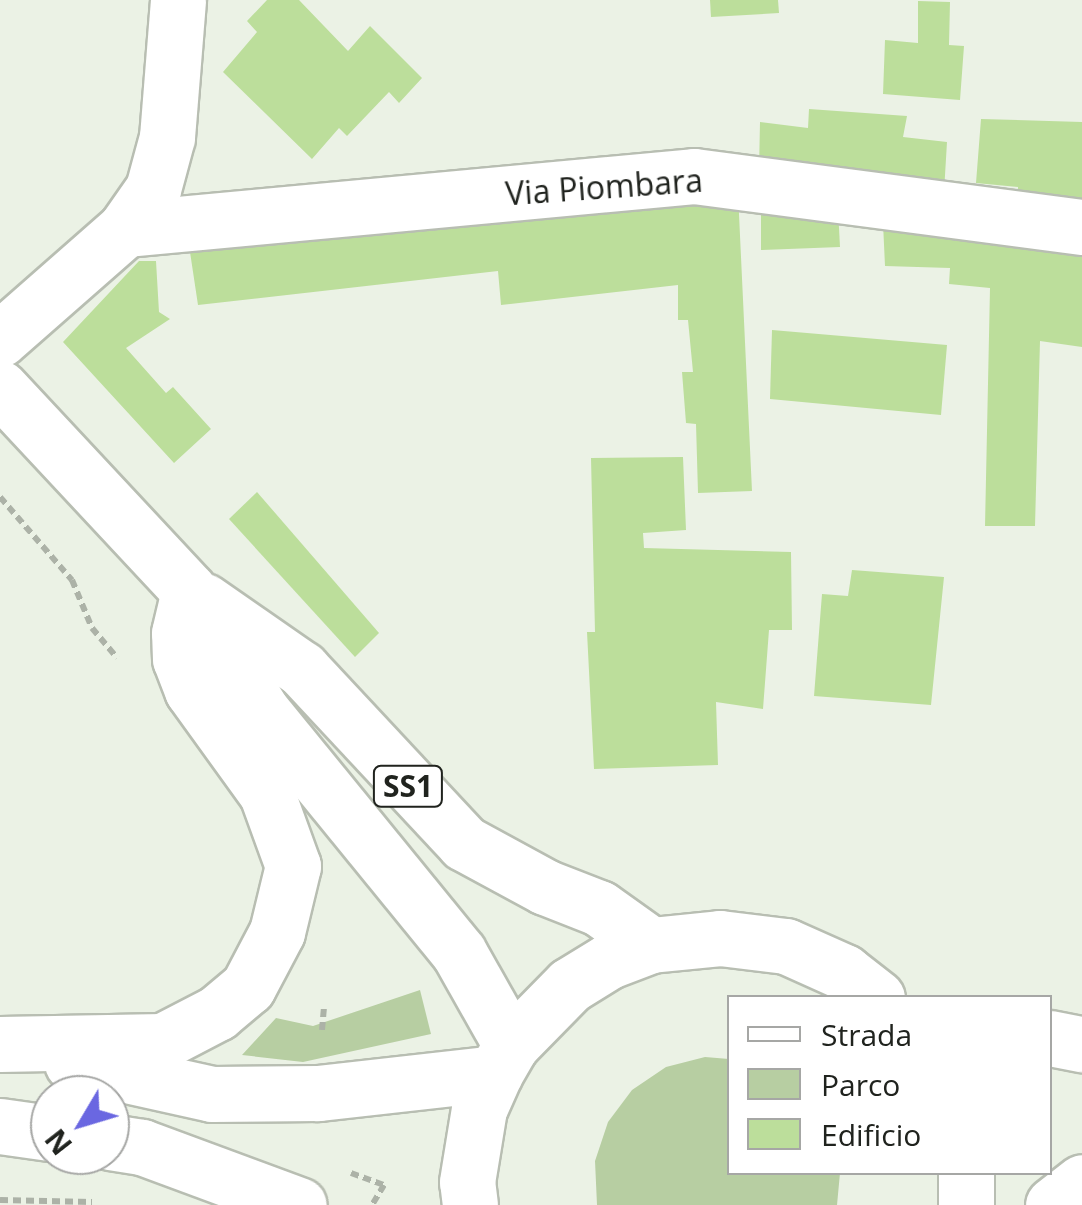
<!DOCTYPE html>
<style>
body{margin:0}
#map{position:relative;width:1082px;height:1205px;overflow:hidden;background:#ebf2e5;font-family:"Open Sans",sans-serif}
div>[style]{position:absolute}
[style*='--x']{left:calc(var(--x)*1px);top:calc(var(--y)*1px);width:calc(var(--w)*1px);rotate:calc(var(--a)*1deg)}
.green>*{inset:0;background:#b7cea2}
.building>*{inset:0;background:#bcde9b}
.path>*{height:6px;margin-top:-3px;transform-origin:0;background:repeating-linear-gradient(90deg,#acb2a7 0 8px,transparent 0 13px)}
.roads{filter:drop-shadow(2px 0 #b8beb2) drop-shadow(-2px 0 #b8beb2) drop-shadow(0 2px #b8beb2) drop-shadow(0 -2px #b8beb2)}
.minor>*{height:55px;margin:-27.5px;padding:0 27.5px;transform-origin:27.5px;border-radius:27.5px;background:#fff}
.major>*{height:55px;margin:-27.5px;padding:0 27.5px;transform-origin:27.5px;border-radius:27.5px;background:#fff}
span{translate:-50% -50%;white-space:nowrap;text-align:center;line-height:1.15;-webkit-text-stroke:10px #fff;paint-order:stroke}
.shield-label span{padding:2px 8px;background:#fff;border:2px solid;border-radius:8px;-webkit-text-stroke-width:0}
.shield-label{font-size:30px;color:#20231e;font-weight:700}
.street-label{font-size:32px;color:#20231e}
.legend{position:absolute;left:727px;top:995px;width:325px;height:180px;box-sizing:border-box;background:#fff;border:2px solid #a6a7a5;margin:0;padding:12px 18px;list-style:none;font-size:30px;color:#20231e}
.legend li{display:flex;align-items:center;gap:20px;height:50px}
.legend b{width:50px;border:2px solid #a6a7a5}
.north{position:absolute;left:30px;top:1075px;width:100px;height:100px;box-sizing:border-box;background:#fff;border:2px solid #a6a7a5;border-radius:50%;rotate:232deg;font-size:28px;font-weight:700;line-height:40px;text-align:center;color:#20231e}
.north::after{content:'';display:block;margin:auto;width:35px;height:45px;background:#6a67e1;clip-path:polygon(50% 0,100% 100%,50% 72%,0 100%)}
</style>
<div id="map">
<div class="green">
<i style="clip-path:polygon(420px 990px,431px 1034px,303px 1062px,242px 1055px,276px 1018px,313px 1026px)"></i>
<i style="clip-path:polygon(705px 1057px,729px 1059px,730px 1172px,840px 1173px,837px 1205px,597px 1205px,595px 1161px,608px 1122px,632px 1090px,666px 1067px)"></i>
</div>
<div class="building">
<i style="clip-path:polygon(267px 0,299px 0,348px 51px,370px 26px,422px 78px,399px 103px,389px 92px,347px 136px,339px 128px,312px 159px,223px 72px,257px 32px,247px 21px)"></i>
<i style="clip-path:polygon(710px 0,778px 0,779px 13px,711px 17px)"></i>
<i style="clip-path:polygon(918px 1px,950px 2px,949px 45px,964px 46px,960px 100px,883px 94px,885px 40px,918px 43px)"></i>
<i style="clip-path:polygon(809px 109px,907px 116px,903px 137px,947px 142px,944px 192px,759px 170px,760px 122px,808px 128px)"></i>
<i style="clip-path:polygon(981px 119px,1082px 122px,1082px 207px,1017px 202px,1018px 187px,976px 183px)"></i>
<i style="clip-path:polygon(738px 193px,752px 491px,698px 493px,696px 424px,686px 423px,682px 372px,693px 372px,688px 320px,678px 320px,678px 285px,501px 305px,498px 271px,198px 305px,190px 252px)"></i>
<i style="clip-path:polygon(761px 202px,838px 209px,840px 247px,761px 250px)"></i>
<i style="clip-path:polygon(883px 223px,1082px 245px,1082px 347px,1040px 341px,1035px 526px,985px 526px,990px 288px,949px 284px,950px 268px,885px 266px)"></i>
<i style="clip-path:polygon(139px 261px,156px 261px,159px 312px,170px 319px,126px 348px,166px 393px,173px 387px,211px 429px,174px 463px,63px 342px)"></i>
<i style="clip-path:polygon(772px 330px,947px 345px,941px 415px,770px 399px)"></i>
<i style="clip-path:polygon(683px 457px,686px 530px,643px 533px,644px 548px,791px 552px,792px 630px,769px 630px,763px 709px,716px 702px,718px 765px,594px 769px,587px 632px,595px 632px,591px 458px)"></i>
<i style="clip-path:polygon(257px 492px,379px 633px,355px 657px,229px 519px)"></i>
<i style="clip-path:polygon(852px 570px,944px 577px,931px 705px,814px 696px,822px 594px,848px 596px)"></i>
</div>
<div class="path">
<i style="--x:0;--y:497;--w:110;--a:49.1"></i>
<i style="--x:72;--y:580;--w:52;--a:67.4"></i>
<i style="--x:92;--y:628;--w:39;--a:50"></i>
<i style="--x:322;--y:1030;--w:24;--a:-85"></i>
<i style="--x:351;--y:1173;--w:35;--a:20"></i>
<i style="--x:384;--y:1185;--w:23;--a:121"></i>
<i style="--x:0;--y:1200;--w:92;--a:1.2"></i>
</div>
<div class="roads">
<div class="minor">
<i style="--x:125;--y:229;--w:571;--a:-5.32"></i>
<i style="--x:694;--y:176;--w:391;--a:7.5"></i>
<i style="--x:0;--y:339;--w:167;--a:-41.3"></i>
<i style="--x:125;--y:229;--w:49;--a:-55"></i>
<i style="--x:153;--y:189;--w:54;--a:-74.9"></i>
<i style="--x:167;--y:137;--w:137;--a:-85.4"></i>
</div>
<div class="major">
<i style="--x:0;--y:388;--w:277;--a:47"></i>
<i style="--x:189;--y:591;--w:139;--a:58.8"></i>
<i style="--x:261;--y:710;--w:313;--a:50.8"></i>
<i style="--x:459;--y:953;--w:106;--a:60.5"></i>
<i style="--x:204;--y:601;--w:119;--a:34.8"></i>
<i style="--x:302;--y:669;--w:238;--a:47"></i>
<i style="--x:464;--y:843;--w:92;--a:28.5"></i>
<i style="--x:545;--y:887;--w:58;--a:21.3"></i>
<i style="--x:599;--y:908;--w:64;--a:35.4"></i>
<i style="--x:1050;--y:1038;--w:33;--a:11"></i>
<i style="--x:0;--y:1044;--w:163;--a:-1.1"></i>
<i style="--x:163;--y:1041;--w:61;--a:-27.4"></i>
<i style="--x:217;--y:1013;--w:40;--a:-40"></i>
<i style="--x:248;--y:987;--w:62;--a:-62.2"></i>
<i style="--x:277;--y:932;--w:68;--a:-76.4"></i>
<i style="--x:293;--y:866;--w:77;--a:-109.9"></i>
<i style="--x:267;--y:794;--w:128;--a:-125.8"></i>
<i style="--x:192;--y:690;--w:33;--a:-111"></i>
<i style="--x:180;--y:659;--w:26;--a:-92"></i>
<i style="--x:179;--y:633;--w:43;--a:-76.6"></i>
<i style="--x:72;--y:1063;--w:143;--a:12.5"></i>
<i style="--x:212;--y:1094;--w:106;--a:-0.5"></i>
<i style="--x:318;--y:1093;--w:178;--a:-6.4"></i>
<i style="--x:0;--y:1126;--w:50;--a:8"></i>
<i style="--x:110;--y:1142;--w:32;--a:9"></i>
<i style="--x:142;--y:1147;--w:167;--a:20.3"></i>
<i style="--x:470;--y:1205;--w:23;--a:-97"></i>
<i style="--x:467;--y:1182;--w:74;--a:-80.7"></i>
<i style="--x:479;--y:1109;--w:39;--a:-66"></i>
<i style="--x:495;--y:1073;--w:32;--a:-60"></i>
<i style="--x:511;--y:1045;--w:84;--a:-45.5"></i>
<i style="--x:570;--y:985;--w:46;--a:-31.6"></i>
<i style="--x:609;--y:961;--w:45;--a:-20.9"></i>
<i style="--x:651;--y:945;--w:69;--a:-5.8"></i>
<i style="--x:720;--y:938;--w:66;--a:6.9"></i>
<i style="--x:786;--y:946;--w:64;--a:24.1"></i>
<i style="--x:844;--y:972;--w:42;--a:38.2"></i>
<i style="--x:966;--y:1205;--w:33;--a:-90"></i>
<i style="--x:1053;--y:1205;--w:37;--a:-38"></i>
</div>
</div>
<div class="shield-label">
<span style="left:408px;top:786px">SS1</span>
</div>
<div class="street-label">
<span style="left:604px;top:187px;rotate:-4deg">Via Piombara</span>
</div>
<ul class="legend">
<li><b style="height:12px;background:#fff"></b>Strada</li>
<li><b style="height:28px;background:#b7cea2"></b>Parco</li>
<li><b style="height:28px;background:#bcde9b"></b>Edificio</li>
</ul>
<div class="north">N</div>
</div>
